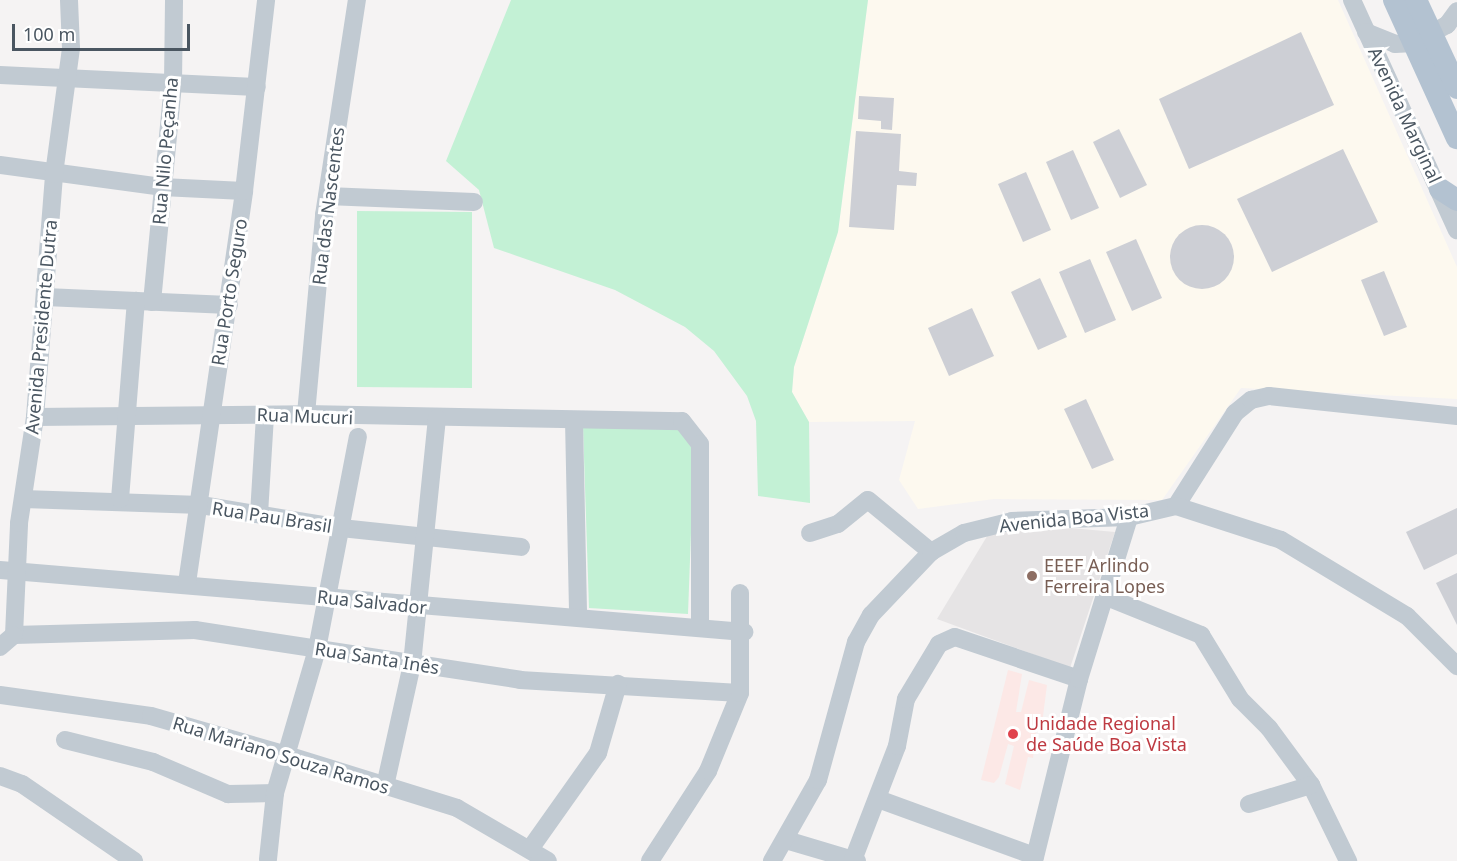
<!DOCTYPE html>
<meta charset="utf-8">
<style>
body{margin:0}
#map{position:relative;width:1457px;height:861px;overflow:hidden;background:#f5f3f3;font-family:"Noto Sans",sans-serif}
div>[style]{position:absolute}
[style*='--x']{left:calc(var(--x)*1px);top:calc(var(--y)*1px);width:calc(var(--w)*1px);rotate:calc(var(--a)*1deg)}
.commercial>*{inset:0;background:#fdf9ef}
.education>*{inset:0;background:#e6e4e5}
.medical>*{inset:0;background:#fce8e6}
.green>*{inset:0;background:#c3f1d5}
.building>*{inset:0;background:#cdcfd5}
.round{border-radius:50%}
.minor>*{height:18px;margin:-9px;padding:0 9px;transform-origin:9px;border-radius:9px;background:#c1cad2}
.major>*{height:22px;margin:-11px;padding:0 11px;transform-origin:11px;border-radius:11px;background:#b3c2d1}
.dots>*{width:16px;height:16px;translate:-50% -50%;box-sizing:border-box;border:3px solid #fff;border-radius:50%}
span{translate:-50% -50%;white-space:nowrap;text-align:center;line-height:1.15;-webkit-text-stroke:6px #fff;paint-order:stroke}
.street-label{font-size:18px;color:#4a5661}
.education-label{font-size:18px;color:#785e54}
.left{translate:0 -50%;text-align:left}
.health-label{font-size:18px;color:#be3a42}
.scale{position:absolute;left:12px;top:24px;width:178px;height:27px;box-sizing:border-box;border:3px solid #4a5661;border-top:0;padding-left:8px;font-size:18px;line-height:21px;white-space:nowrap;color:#4a5661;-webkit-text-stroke:4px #fff;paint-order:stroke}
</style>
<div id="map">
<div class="commercial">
<i style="clip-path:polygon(868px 0,1338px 0,1457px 267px,1457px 399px,1241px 388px,1162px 500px,994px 499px,918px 509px,899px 480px,915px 421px,809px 422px,792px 392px,794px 367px,838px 232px)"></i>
</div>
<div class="education">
<i style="clip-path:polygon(1060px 527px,1115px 532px,1070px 668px,937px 619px,989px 533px)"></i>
</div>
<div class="medical">
<i style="clip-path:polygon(1008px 670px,1022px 674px,1016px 712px,1021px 712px,1029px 680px,1047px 685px,1042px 724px,1037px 723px,1033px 758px,1028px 757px,1020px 790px,1005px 784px,1014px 746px,1008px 744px,999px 777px,994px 783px,981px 780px)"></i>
</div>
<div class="green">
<i style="clip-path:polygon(511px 0,868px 0,838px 232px,794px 367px,792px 392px,809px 422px,810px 503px,758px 496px,756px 421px,747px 396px,714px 351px,685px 327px,615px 290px,494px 248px,479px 190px,446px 161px)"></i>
<i style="clip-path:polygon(357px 211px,472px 212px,472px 388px,357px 387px)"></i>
<i style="clip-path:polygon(695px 424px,688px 614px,589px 608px,583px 426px)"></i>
</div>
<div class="building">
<i style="clip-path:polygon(1301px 32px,1334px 105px,1189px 169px,1159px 99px)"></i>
<i style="clip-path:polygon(859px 96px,894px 98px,892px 130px,881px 129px,881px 121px,858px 119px)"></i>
<i style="clip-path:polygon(1119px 129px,1147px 185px,1120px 198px,1093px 142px)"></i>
<i style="clip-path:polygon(856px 131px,901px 134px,899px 171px,917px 173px,916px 186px,897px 185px,894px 230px,849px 227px)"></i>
<i style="clip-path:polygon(1343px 149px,1378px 222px,1272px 272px,1237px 199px)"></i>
<i style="clip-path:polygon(1073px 150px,1099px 208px,1071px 220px,1046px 162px)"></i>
<i style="clip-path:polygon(1026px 172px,1051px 230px,1023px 242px,998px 184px)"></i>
<i class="round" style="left:1170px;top:225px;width:64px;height:64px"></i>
<i style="clip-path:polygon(1136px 239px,1162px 298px,1132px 311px,1106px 252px)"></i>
<i style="clip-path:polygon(1090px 259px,1116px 320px,1085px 333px,1059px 272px)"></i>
<i style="clip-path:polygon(1384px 271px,1407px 327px,1384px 336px,1361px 280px)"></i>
<i style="clip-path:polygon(1040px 278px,1067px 337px,1038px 350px,1011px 292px)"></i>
<i style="clip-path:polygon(972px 308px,994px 356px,949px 376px,928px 328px)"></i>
<i style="clip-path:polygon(1086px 399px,1114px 460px,1092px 469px,1064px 409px)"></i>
<i style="clip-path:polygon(1457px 508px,1457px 554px,1424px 570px,1406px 532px)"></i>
<i style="clip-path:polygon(1457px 573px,1457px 625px,1436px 583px)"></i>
</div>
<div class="minor">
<i style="--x:1352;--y:0;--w:253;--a:65.5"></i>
<i style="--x:1366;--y:32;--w:31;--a:22"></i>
<i style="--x:1395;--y:44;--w:19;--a:-3"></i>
<i style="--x:1414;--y:43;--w:38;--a:-29"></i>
<i style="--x:1447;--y:25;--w:17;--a:-54"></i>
<i style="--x:0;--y:75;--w:257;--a:2.7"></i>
<i style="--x:0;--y:165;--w:163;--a:7.7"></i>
<i style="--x:162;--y:187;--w:82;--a:2.8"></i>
<i style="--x:327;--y:196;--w:147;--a:2.3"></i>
<i style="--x:45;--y:297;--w:184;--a:2.5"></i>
<i style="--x:152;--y:302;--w:220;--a:-84.5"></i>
<i style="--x:173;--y:83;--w:83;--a:-89.3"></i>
<i style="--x:306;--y:414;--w:200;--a:-84.8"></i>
<i style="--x:324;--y:215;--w:218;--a:-81.3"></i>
<i style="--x:35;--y:417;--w:271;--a:-0.6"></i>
<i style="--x:306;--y:414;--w:376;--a:1.1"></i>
<i style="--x:682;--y:421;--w:29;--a:52"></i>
<i style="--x:700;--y:444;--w:184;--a:90"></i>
<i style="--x:574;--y:420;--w:196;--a:88.8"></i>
<i style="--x:23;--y:499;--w:178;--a:1.9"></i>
<i style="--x:201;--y:505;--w:142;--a:9.3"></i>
<i style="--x:341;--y:528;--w:181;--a:6"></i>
<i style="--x:120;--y:499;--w:199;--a:-85.4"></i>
<i style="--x:1176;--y:506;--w:110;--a:-57.6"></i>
<i style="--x:1235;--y:413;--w:21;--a:-39"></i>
<i style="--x:1251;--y:400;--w:18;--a:-13"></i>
<i style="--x:1269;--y:396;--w:189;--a:6.1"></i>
<i style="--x:259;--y:514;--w:99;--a:-86.5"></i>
<i style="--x:810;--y:533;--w:29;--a:-18"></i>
<i style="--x:838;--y:524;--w:38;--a:-39"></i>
<i style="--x:868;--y:500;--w:82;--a:39.5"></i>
<i style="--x:0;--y:570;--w:747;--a:4.76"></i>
<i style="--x:187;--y:583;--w:396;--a:-81.7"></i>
<i style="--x:244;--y:191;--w:192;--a:-83.4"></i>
<i style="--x:1104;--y:596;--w:105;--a:21.9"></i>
<i style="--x:1201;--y:635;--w:75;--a:58.6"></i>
<i style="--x:1240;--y:699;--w:41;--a:45"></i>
<i style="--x:1269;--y:728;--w:71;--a:53.6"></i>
<i style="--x:1311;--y:785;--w:85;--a:64"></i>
<i style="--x:14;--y:635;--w:181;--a:-1.6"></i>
<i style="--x:195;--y:630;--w:329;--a:8.7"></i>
<i style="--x:520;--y:680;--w:220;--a:3.4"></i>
<i style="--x:14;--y:635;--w:112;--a:-87.4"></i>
<i style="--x:19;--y:523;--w:107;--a:-81.4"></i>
<i style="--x:35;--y:417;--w:244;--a:-85.5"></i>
<i style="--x:54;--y:174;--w:127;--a:-82.3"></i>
<i style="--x:71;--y:48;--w:48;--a:-92.4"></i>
<i style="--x:0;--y:647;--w:18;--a:-41"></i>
<i style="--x:0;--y:695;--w:152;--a:7.9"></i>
<i style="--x:151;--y:716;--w:141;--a:16"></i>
<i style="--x:287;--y:755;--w:178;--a:17.3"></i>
<i style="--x:457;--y:808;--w:105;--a:30.2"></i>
<i style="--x:65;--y:740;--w:91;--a:14"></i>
<i style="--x:153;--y:762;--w:82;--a:23.1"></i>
<i style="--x:228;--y:794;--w:47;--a:-1.2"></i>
<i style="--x:0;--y:776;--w:23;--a:20"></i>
<i style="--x:22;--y:784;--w:136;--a:34.5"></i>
<i style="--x:385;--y:786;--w:125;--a:-77.5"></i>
<i style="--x:412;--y:664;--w:247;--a:-84.2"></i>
<i style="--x:878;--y:799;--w:167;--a:20"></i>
<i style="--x:1249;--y:804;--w:65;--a:-17"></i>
<i style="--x:786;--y:840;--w:74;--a:16.5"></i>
<i style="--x:530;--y:849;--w:118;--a:-54.7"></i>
<i style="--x:598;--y:753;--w:72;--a:-73.8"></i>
<i style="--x:268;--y:859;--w:66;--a:-83.9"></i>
<i style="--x:275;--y:793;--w:150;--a:-73.7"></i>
<i style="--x:317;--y:649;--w:216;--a:-79.1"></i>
<i style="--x:853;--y:860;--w:122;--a:-68.9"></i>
<i style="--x:897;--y:746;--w:48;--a:-79.2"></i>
<i style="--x:906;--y:699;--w:64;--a:-59"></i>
<i style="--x:939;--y:644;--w:17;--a:-24"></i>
<i style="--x:955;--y:637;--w:131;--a:18.7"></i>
<i style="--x:650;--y:861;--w:107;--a:-57.2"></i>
<i style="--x:708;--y:771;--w:84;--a:-67.7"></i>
<i style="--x:740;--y:693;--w:100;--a:-90"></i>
<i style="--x:772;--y:861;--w:93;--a:-60.4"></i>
<i style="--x:818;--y:780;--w:143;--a:-74.6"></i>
<i style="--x:856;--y:642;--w:31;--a:-61"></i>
<i style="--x:871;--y:615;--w:87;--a:-46.4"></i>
<i style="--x:931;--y:552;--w:38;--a:-30"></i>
<i style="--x:964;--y:533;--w:49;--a:-14"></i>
<i style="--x:1012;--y:521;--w:117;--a:-2"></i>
<i style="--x:1129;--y:517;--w:48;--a:-13.2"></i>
<i style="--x:1176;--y:506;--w:110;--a:17.9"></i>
<i style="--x:1281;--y:540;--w:147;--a:31.1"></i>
<i style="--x:1407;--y:616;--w:71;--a:45"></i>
<i style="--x:1034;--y:861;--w:187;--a:-76.1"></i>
<i style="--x:1079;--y:679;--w:170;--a:-72.8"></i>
</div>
<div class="major">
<i style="--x:1394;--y:0;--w:152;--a:65.5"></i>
<i style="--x:1416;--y:0;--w:97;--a:65"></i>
<i style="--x:1440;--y:189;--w:20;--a:33"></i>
</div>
<div class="dots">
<i style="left:1032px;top:576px;background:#8d6e63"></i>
<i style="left:1013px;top:734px;background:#e0444e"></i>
</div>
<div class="street-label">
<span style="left:1405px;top:115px;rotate:65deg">Avenida Marginal</span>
<span style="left:165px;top:151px;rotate:-85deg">Rua Nilo Peçanha</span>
<span style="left:328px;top:206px;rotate:-83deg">Rua das Nascentes</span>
<span style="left:229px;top:292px;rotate:-81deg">Rua Porto Seguro</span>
<span style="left:41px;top:327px;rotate:-85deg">Avenida Presidente Dutra</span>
<span style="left:305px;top:416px;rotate:2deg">Rua Mucuri</span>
<span style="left:272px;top:517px;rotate:9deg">Rua Pau Brasil</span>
<span style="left:1074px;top:518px;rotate:-6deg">Avenida Boa Vista</span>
<span style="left:372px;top:602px;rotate:6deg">Rua Salvador</span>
<span style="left:377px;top:658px;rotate:9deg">Rua Santa Inês</span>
<span style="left:281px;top:755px;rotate:17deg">Rua Mariano Souza Ramos</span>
</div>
<div class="education-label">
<span class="left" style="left:1044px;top:576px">EEEF Arlindo<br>Ferreira Lopes</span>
</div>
<div class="health-label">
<span class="left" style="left:1026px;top:734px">Unidade Regional<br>de Saúde Boa Vista</span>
</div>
<div class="scale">100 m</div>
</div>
